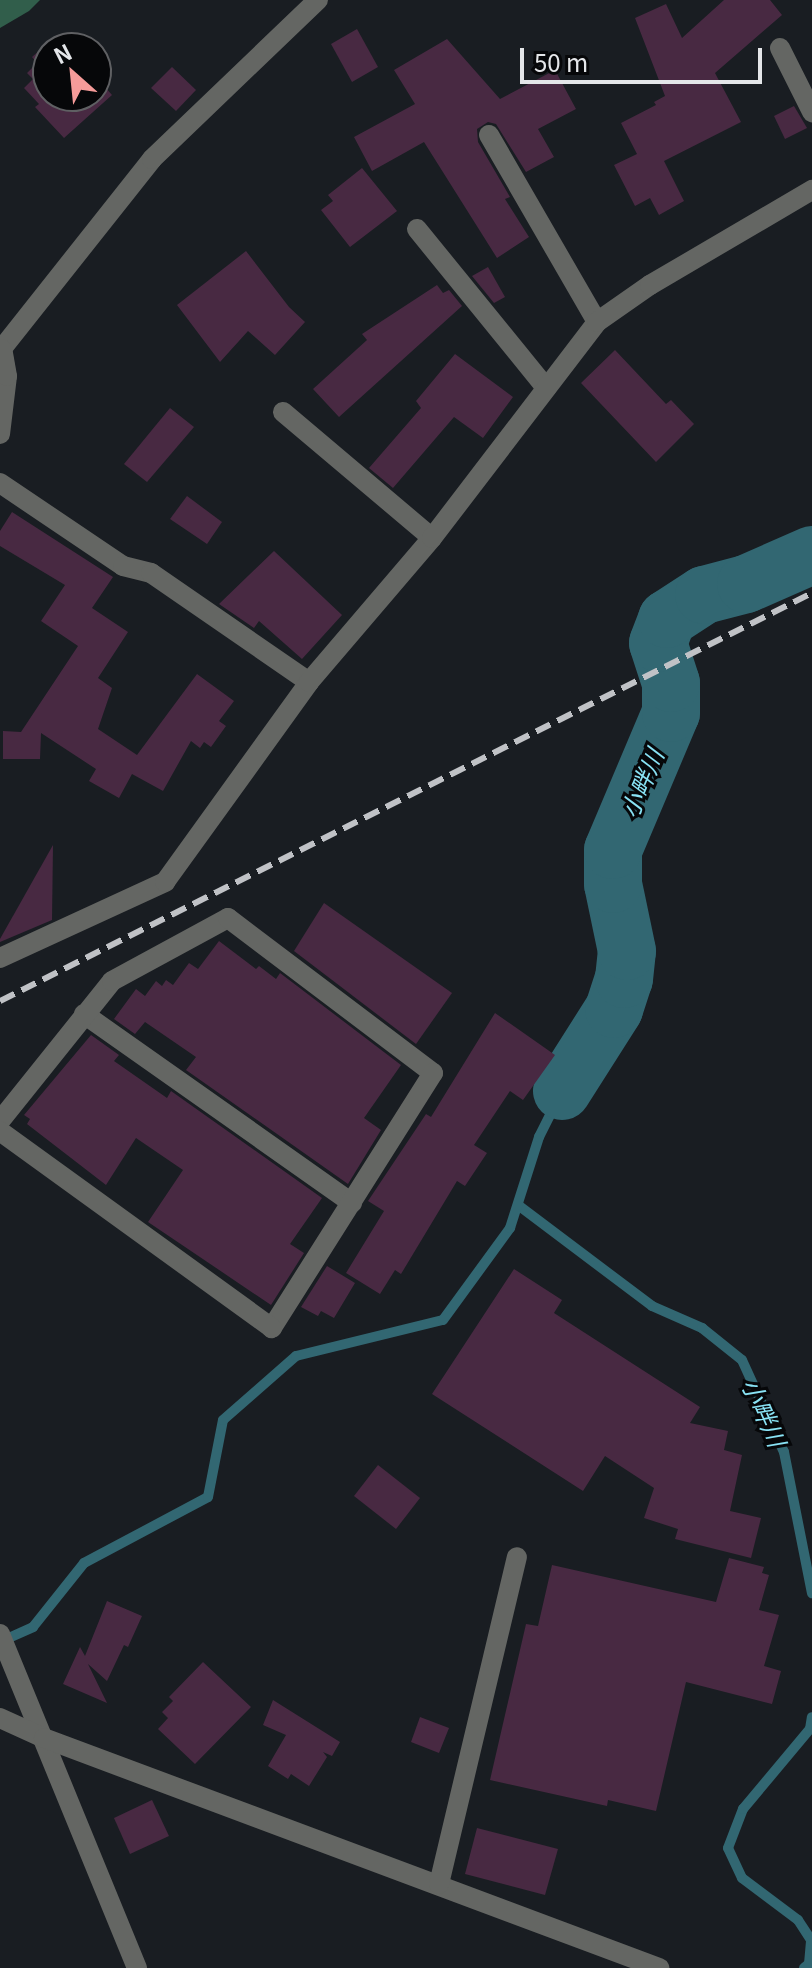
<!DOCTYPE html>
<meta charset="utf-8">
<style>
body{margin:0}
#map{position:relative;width:812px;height:1968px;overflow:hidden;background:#191d22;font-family:Georgia,"Noto Sans JP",serif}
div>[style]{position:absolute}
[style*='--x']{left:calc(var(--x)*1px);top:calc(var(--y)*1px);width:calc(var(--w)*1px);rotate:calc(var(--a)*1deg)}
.forest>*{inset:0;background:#315e4b}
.stream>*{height:10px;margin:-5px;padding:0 5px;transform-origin:5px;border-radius:5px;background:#326772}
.river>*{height:58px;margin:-29px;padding:0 29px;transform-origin:29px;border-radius:29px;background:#326772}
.building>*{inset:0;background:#482942}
.minor>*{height:20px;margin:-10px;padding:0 10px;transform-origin:10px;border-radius:10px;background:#646663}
.rail>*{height:6px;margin-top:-3px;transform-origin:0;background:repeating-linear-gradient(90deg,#c0c2c6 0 16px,transparent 0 24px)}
span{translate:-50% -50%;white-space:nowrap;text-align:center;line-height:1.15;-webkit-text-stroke:6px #060709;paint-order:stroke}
.water-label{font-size:24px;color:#89e3f5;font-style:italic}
.north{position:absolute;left:32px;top:32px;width:80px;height:80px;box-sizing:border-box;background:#060709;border:2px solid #5f6063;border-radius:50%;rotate:333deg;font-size:22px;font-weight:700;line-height:32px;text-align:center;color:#e4e6e9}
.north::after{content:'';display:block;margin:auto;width:28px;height:36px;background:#f59b99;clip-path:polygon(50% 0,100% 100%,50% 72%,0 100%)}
.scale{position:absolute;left:520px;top:48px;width:242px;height:36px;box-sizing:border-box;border:4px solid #e4e6e9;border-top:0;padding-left:10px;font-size:24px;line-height:28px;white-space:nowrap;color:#e4e6e9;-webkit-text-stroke:6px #060709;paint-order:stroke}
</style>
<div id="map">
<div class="forest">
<i style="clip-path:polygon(0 0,40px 0,29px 11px,0 28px)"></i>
</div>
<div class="stream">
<i style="--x:518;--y:1205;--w:168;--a:37"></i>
<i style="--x:652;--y:1306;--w:55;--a:23.7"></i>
<i style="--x:702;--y:1328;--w:51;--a:38.7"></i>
<i style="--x:742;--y:1360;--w:101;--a:65.5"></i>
<i style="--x:784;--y:1452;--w:144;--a:78.8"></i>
<i style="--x:2;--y:1641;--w:34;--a:-24"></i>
<i style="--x:33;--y:1627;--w:82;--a:-51.4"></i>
<i style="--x:84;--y:1563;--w:140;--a:-28"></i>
<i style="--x:208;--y:1497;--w:78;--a:-79"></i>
<i style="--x:223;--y:1420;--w:97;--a:-41.2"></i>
<i style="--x:296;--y:1356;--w:151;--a:-13.8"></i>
<i style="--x:443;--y:1320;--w:114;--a:-53.9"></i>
<i style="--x:510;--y:1228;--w:96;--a:-72.3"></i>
<i style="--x:539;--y:1137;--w:51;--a:-63.4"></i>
<i style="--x:804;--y:1968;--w:6;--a:-39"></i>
<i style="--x:809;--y:1964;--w:24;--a:-85"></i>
<i style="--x:811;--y:1940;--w:24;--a:-123"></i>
<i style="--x:798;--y:1920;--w:70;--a:-143.1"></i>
<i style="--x:742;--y:1878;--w:33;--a:-115"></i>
<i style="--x:728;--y:1848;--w:42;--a:-69"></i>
<i style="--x:743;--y:1809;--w:104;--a:-50.1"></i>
<i style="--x:810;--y:1729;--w:12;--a:-81"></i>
</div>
<div class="river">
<i style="--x:562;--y:1091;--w:97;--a:-57.6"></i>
<i style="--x:614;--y:1009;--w:32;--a:-72"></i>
<i style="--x:624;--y:979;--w:28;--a:-84"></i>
<i style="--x:627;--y:951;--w:68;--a:-101.8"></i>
<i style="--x:613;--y:884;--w:34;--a:-90"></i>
<i style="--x:613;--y:850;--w:149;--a:-67.1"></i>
<i style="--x:671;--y:713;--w:30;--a:-90"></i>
<i style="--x:671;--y:683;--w:42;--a:-108"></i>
<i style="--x:658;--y:643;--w:26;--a:-69"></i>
<i style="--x:667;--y:619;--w:44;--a:-33"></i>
<i style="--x:704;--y:595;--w:43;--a:-14.7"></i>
<i style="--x:746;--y:584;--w:72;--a:-23.7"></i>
</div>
<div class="building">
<i style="clip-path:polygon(724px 0,770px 0,782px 15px,715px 73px,741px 122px,664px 161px,684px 201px,659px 215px,650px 198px,635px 206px,614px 165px,637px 154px,621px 123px,656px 105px,654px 102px,665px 96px,635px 18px,666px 4px,682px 38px)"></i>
<i style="clip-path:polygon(357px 29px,378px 67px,352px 82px,331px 44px)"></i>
<i style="clip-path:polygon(57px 35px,69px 48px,48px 48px,48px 96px,96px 96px,96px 77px,112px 95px,64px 138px,35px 107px,39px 104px,24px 88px,33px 79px,27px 73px,37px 63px,32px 57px)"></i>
<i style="clip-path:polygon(447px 39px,500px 99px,555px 70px,576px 109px,538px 129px,554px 157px,526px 172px,496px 124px,488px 122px,477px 129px,478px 142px,510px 197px,505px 199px,529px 237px,497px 258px,424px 142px,372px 171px,354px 137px,415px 104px,394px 70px)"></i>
<i style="clip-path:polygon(172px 67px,196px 90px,176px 111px,151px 88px)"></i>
<i style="clip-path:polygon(794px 106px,807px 128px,785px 139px,774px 116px)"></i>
<i style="clip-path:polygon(362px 168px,397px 211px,350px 247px,321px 210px,333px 201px,328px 195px)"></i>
<i style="clip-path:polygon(246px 251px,289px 307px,305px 322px,275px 355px,248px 331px,220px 362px,177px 305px)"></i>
<i style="clip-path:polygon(488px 267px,505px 297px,494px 303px,472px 276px)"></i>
<i style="clip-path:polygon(437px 285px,443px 293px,449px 290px,462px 306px,339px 417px,313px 389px,367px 340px,362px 334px)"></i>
<i style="clip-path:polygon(615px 350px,666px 404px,671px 400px,694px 424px,656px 462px,581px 383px)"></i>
<i style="clip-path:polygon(455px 354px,513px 397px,483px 438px,454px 417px,393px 488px,369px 468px,421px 408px,416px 401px)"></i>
<i style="clip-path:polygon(170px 408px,194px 427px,147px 482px,124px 464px)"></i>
<i style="clip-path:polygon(187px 496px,222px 522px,207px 544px,170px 519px)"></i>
<i style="clip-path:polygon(12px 512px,113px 577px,92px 608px,128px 632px,98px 678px,112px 688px,98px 729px,137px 755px,197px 674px,234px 701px,219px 721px,226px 726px,211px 747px,204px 742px,200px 748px,191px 741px,163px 791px,132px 774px,119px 798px,89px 781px,96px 769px,41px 733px,40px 759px,3px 759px,3px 731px,21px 732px,78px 646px,41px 621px,65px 585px,0 546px,0 531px)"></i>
<i style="clip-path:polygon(274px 551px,342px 615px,302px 659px,259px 621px,254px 628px,219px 604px)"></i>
<i style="clip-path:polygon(53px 845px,52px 920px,0 942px,0 939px)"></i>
<i style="clip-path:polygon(324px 903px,452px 993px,416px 1044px,294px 951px)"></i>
<i style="clip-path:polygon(219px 941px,256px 969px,259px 966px,276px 979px,280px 973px,401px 1065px,364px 1118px,381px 1130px,348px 1184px,186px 1070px,196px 1057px,145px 1022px,135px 1034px,114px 1019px,136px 989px,145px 996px,156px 981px,162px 986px,166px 980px,173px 985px,189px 963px,198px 969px)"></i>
<i style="clip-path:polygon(495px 1013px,555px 1055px,523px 1100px,510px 1091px,474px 1145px,487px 1153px,465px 1186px,457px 1181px,401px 1274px,395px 1270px,380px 1294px,346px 1273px,384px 1211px,368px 1201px,426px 1114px,431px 1117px)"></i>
<i style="clip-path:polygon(91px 1035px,119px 1055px,114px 1061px,167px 1098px,171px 1091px,322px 1198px,290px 1244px,304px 1253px,271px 1305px,148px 1222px,183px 1170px,136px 1138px,106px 1185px,27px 1124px,30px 1119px,24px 1115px)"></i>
<i style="clip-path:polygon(327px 1266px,355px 1283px,334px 1318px,321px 1311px,318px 1316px,301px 1307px)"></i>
<i style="clip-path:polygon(514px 1269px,562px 1300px,554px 1313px,700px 1407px,690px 1423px,728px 1431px,724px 1450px,742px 1455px,730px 1511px,761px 1518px,751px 1558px,675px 1539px,678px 1529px,644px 1518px,654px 1488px,605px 1456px,583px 1491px,432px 1394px)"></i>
<i style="clip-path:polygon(378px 1465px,420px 1498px,396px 1529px,354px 1496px)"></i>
<i style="clip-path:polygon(729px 1558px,764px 1567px,762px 1573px,769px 1575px,759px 1610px,779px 1615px,764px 1666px,781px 1671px,772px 1704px,686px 1682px,656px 1811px,608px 1800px,607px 1806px,490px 1780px,526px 1624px,538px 1626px,552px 1565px,716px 1602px)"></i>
<i style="clip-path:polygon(107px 1601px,142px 1616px,128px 1647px,124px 1645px,107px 1681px,88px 1664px,107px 1703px,63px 1684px,80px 1647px,85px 1656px)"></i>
<i style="clip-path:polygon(203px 1662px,251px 1707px,195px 1764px,158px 1729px,168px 1718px,162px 1712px,173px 1701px,169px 1697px)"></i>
<i style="clip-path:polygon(273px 1700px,340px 1742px,332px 1756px,323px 1752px,327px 1757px,309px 1786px,291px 1774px,288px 1779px,268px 1766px,286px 1735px,263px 1725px)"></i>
<i style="clip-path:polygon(420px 1717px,449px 1728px,439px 1753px,411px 1742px)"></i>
<i style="clip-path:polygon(152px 1800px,169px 1836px,130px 1854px,114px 1818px)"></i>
<i style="clip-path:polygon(477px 1828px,558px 1849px,545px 1895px,465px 1874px)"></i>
</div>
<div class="minor">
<i style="--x:780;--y:48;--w:72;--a:63.4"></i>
<i style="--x:489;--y:135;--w:216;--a:60"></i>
<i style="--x:417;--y:229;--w:205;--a:50.9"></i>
<i style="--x:0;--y:351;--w:245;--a:-51.6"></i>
<i style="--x:152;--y:159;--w:230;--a:-43.8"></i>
<i style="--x:283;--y:412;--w:195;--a:40.2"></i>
<i style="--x:0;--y:434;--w:58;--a:-83.1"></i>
<i style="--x:7;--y:376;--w:27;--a:-100"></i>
<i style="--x:0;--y:483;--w:148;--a:34"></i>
<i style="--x:123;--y:566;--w:29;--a:14"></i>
<i style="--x:151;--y:573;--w:192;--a:34.6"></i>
<i style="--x:0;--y:958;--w:182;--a:-24.7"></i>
<i style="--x:165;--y:882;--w:246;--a:-54.2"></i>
<i style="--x:309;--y:682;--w:189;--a:-49.5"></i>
<i style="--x:432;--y:538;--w:272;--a:-52.6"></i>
<i style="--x:597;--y:322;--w:65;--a:-34.9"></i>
<i style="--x:650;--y:285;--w:188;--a:-30.4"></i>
<i style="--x:84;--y:1014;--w:328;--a:35.2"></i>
<i style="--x:0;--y:1121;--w:179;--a:-51.3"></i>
<i style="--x:112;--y:981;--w:132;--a:-28.5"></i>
<i style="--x:228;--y:918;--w:257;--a:37.1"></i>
<i style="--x:433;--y:1073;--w:302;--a:122.3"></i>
<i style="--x:272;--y:1328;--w:336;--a:-144.1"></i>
<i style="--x:0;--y:1634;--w:361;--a:67.7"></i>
<i style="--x:0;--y:1718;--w:48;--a:24.4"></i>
<i style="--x:44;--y:1738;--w:657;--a:20.5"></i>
<i style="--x:439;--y:1884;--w:336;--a:-76.6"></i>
</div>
<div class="rail">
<i style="--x:0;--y:1001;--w:909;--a:-26.68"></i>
</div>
<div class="water-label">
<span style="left:641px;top:783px;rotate:-67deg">小畔川</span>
<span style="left:765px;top:1412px;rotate:66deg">小畔川</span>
</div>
<div class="north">N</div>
<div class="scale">50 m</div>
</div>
